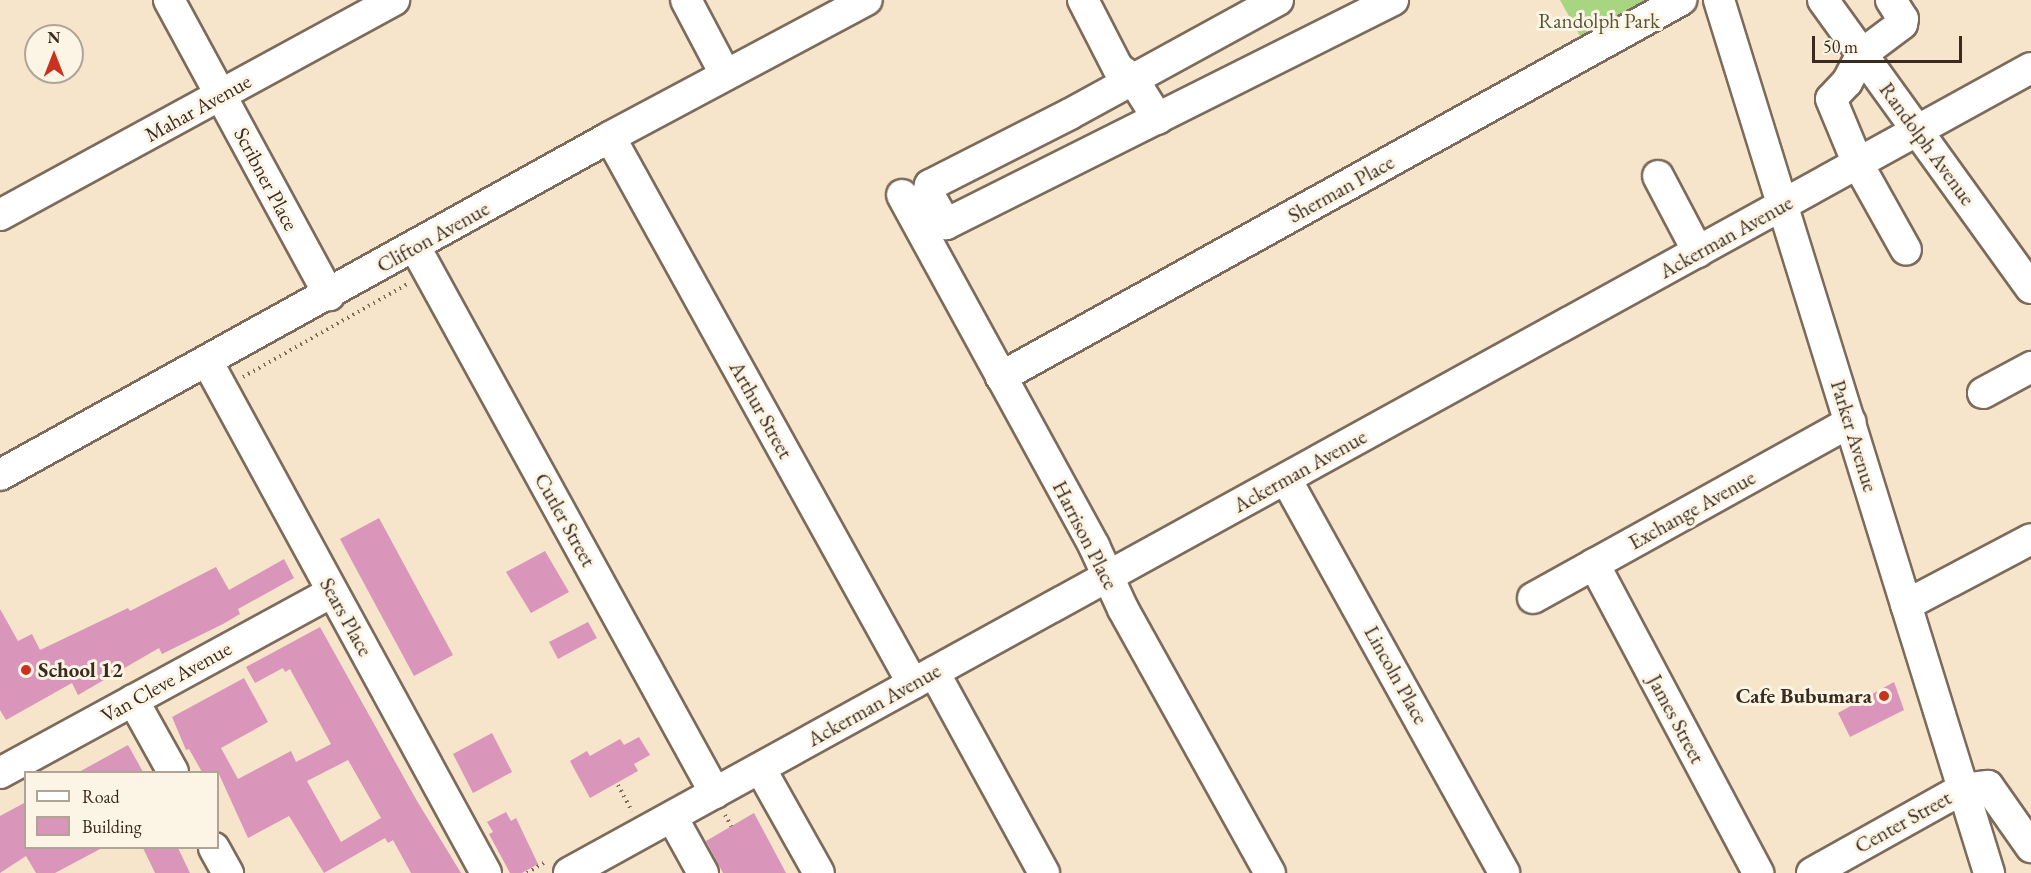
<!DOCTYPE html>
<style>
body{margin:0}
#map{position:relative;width:2031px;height:873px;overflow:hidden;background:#f6e4cb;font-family:"EB Garamond",serif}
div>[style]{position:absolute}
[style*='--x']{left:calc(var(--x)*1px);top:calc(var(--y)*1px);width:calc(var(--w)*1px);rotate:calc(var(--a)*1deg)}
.green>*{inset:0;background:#a7d582}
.building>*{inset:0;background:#da96ba}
.path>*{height:4px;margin-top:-2px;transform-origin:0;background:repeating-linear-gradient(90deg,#7c6b5b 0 1.5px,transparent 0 6px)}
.roads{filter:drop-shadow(2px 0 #7c6b5b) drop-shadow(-2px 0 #7c6b5b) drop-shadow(0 2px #7c6b5b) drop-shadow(0 -2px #7c6b5b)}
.minor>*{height:30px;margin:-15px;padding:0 15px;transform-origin:15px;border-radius:15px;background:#fff}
.dots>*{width:16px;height:16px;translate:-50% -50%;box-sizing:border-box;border:3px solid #fcf5e5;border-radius:50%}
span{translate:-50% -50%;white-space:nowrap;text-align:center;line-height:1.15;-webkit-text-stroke:6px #fcf5e5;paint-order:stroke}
.park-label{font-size:21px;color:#565537}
.street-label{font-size:21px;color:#3b2a1e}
.poi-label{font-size:21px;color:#3b2a1e;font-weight:700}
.left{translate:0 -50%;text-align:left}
.right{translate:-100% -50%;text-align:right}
.legend{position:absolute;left:24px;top:771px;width:195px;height:78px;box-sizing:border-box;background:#fcf5e5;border:2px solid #afa495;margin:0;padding:8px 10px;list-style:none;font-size:18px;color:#3b2a1e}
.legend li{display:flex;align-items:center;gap:12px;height:30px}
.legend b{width:30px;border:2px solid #afa495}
.north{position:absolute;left:24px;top:24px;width:60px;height:60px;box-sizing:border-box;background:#fcf5e5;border:2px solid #afa495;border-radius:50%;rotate:0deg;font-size:16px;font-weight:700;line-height:24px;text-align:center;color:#3b2a1e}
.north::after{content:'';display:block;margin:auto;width:21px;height:27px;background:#c8321e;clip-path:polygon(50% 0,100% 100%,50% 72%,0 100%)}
.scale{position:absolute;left:1812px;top:36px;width:150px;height:27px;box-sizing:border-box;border:3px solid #3b2a1e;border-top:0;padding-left:8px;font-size:18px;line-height:21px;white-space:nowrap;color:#3b2a1e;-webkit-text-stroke:4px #fcf5e5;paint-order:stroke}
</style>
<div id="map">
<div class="green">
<i style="clip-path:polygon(1560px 0,1681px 0,1589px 52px)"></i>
</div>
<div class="building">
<i style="clip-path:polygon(379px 518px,453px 655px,414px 676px,340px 539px)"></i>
<i style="clip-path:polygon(545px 551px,569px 592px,531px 613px,506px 572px)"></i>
<i style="clip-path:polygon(284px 559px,294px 578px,238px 609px,240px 614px,223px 624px,162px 654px,159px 648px,78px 695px,72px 683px,6px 720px,0 710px,0 609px,18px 641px,32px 634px,40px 650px,128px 608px,130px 611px,216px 567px,229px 590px)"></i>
<i style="clip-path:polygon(588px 622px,597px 638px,558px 659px,549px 642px)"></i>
<i style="clip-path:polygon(evenodd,320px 627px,417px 801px,461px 873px,411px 873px,393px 840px,388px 843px,385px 838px,324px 873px,289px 816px,248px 838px,218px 772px,202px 772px,189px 749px,186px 750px,172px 717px,244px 678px,268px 722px,221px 748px,238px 779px,291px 751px,296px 762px,331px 744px,290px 669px,285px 672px,283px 668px,255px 683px,246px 667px,320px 627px,348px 760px,381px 818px,341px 842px,307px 781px,348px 760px)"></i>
<i style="clip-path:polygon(1894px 682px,1904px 710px,1850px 737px,1838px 713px)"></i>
<i style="clip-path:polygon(492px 733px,512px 772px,473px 793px,453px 754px)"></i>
<i style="clip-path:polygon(639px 737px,650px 755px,634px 764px,638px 771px,590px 798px,570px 761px,587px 751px,590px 756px,620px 739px,624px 745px)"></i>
<i style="clip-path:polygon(128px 745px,143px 772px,79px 772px)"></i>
<i style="clip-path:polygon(26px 802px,26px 848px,102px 848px,55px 873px,36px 873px,26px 856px,0 873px,0 816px)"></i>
<i style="clip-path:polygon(506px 812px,511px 821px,516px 818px,538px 864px,522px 873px,510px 873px,489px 834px,493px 832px,487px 822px)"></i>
<i style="clip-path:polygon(754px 813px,786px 873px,723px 873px,706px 841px)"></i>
<i style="clip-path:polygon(143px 848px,178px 848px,190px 873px,155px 873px)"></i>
</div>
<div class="path">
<i style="--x:243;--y:377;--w:191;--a:-29.5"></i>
<i style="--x:618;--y:785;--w:30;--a:62"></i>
<i style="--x:725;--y:815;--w:13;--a:61"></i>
<i style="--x:527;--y:873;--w:23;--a:-31"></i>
</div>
<div class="roads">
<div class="minor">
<i style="--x:169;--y:0;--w:336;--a:61.5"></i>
<i style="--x:686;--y:0;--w:84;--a:62.2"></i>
<i style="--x:1083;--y:0;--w:76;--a:62.8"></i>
<i style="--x:1118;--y:68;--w:19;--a:36"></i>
<i style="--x:1133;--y:79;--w:47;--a:58"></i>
<i style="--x:1278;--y:0;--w:237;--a:151.3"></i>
<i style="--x:1070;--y:114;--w:157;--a:153.1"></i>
<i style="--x:930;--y:185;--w:8;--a:104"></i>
<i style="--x:928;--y:193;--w:36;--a:60"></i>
<i style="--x:946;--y:224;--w:500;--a:-26.6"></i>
<i style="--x:1719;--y:0;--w:914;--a:72.81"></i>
<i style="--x:1823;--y:0;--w:355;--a:54.2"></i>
<i style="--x:1891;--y:0;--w:22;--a:58"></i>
<i style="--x:1903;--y:19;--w:5;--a:101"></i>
<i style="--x:1902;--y:24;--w:50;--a:143.1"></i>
<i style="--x:1862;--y:54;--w:32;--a:118"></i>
<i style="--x:1847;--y:82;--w:23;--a:133"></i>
<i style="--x:1831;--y:99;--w:70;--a:67.4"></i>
<i style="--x:1858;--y:164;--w:98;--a:60.8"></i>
<i style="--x:610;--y:137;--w:625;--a:61.02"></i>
<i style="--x:1658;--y:176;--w:86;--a:62.2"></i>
<i style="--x:902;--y:195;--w:400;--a:61.3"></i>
<i style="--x:1094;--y:546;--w:69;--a:65.3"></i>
<i style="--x:1123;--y:609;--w:302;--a:60.9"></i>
<i style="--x:0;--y:215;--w:449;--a:-28.6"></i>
<i style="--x:415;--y:247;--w:623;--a:61.21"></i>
<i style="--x:207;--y:361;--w:583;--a:61.41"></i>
<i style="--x:1001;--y:377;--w:778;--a:-29"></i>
<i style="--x:1983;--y:393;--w:55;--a:-28.4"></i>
<i style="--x:0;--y:475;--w:697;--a:-28.99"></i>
<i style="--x:610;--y:137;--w:291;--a:-28.1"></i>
<i style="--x:1286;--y:479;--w:450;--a:61"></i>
<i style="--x:1594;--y:564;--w:350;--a:62"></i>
<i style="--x:1533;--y:598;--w:363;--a:-29"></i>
<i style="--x:1906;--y:605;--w:141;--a:-27.8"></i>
<i style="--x:934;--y:672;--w:229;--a:61.3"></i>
<i style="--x:133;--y:700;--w:82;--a:60.9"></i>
<i style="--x:760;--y:768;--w:120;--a:60.7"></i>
<i style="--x:0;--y:773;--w:378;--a:-28.6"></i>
<i style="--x:672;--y:817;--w:64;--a:61"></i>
<i style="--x:214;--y:848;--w:29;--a:61"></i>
<i style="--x:569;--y:873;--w:1669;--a:-28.84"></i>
<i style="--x:1812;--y:873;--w:172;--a:-29.2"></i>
<i style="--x:1962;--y:789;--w:26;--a:-7"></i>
<i style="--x:1988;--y:786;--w:75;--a:54.8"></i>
</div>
</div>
<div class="dots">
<i style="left:26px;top:670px;background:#c8321e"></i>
<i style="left:1884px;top:696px;background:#c8321e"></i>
</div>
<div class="park-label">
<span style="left:1599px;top:21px">Randolph Park</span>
</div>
<div class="street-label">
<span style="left:198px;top:108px;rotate:-29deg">Mahar Avenue</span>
<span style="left:1927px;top:144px;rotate:54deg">Randolph Avenue</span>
<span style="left:266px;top:179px;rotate:62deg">Scribner Place</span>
<span style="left:1341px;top:189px;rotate:-29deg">Sherman Place</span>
<span style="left:433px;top:237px;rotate:-29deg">Clifton Avenue</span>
<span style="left:1726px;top:237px;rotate:-29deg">Ackerman Avenue</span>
<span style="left:761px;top:410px;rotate:61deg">Arthur Street</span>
<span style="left:1854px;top:436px;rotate:73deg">Parker Avenue</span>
<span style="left:1300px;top:471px;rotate:-29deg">Ackerman Avenue</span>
<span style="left:1692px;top:510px;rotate:-29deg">Exchange Avenue</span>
<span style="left:565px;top:520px;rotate:61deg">Cutler Street</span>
<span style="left:1085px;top:535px;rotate:63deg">Harrison Place</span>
<span style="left:346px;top:617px;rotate:61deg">Sears Place</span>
<span style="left:1396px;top:675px;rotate:61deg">Lincoln Place</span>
<span style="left:166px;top:682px;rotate:-29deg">Van Cleve Avenue</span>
<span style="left:874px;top:705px;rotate:-29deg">Ackerman Avenue</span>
<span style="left:1676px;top:719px;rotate:62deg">James Street</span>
<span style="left:1903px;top:822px;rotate:-29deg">Center Street</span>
</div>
<div class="poi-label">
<span class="left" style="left:38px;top:670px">School 12</span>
<span class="right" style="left:1872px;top:696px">Cafe Bubumara</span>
</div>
<ul class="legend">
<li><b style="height:8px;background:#fff"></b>Road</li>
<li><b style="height:16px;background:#da96ba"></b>Building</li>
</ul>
<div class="north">N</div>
<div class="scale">50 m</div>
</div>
